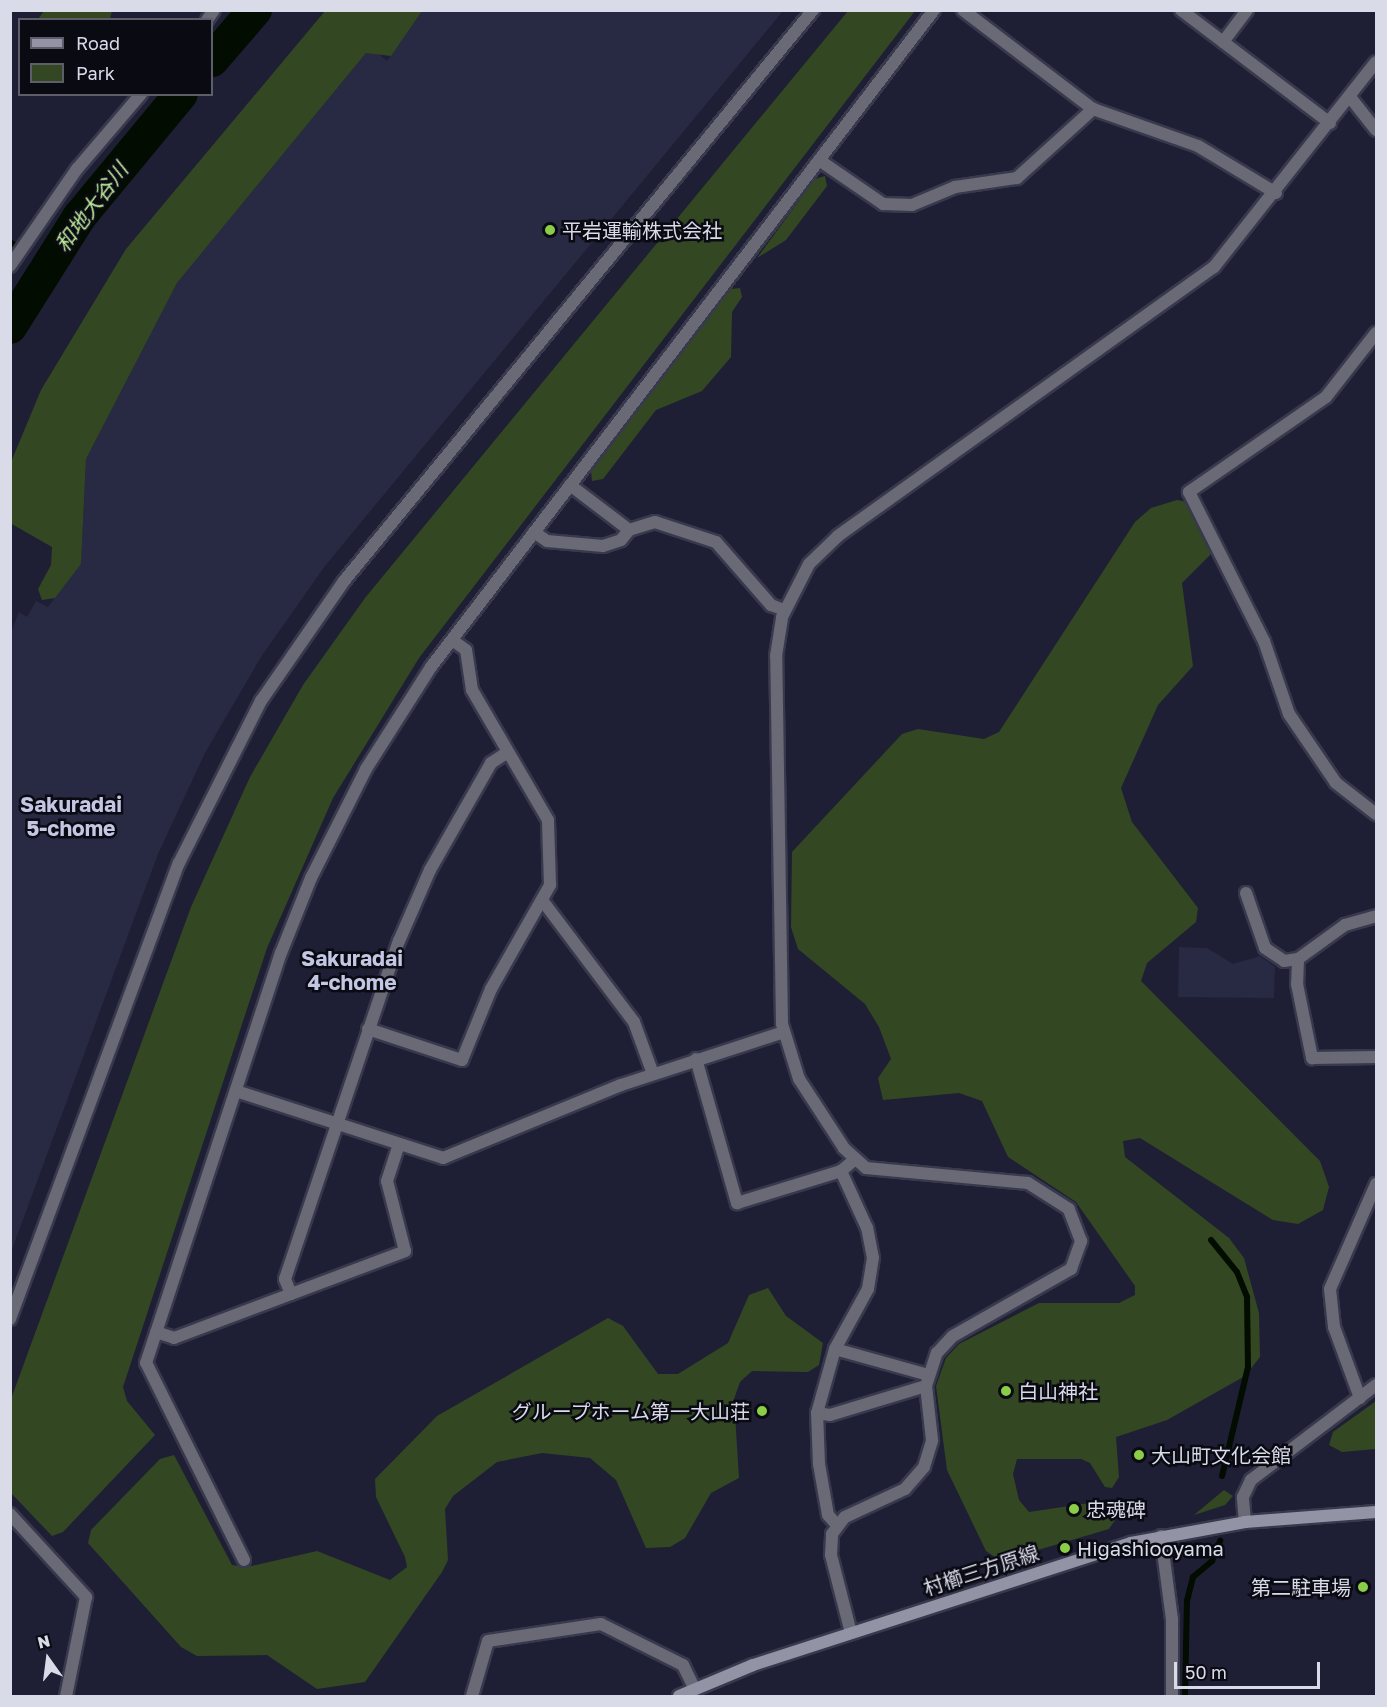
<!DOCTYPE html>
<meta charset="utf-8">
<style>
body{margin:0}
#map{position:relative;width:1387px;height:1707px;overflow:hidden;background:#1e1f34;font-family:"Golos Text","Noto Sans JP",sans-serif}
div>[style]{position:absolute}
[style*='--x']{left:calc(var(--x)*1px);top:calc(var(--y)*1px);width:calc(var(--w)*1px);rotate:calc(var(--a)*1deg)}
.built>*{inset:0;background:#282943}
.green>*{inset:0;background:#334822}
.stream>*{height:6px;margin:-3px;padding:0 3px;transform-origin:3px;border-radius:3px;background:#020c00}
.river>*{height:34px;margin:-17px;padding:0 17px;transform-origin:17px;border-radius:17px;background:#020c00}
.roads{filter:drop-shadow(2px 0 #38394d) drop-shadow(-2px 0 #38394d) drop-shadow(0 2px #38394d) drop-shadow(0 -2px #38394d)}
.minor>*{height:12px;margin:-6px;padding:0 6px;transform-origin:6px;border-radius:6px;background:#696a76}
.tertiary>*{height:12px;margin:-6px;padding:0 6px;transform-origin:6px;border-radius:6px;background:#696a76}
.secondary>*{height:12px;margin:-6px;padding:0 6px;transform-origin:6px;border-radius:6px;background:#9294a6}
.dots>*{width:16px;height:16px;translate:-50% -50%;box-sizing:border-box;border:3px solid #0a0a13;border-radius:50%}
span{translate:-50% -50%;white-space:nowrap;text-align:center;line-height:1.15;-webkit-text-stroke:5px #0a0a13;paint-order:stroke}
.poi-label{font-size:20px;color:#d9dbe9}
.left{translate:0 -50%;text-align:left}
.right{translate:-100% -50%;text-align:right}
.street-label{font-size:20px;color:#d9dbe9}
.water-label{font-size:21px;color:#bdea9a;font-style:italic}
.neighbourhood-label{font-size:21px;color:#c4c7e3;font-weight:700}
.frame{position:absolute;inset:0;border:12px solid #d9dbe9;pointer-events:none}
.legend{position:absolute;left:18px;top:18px;width:195px;height:78px;box-sizing:border-box;background:#0a0a13;border:2px solid #5d5e69;margin:0;padding:8px 10px;list-style:none;font-size:18px;color:#d9dbe9}
.legend li{display:flex;align-items:center;gap:12px;height:30px}
.legend b{width:30px;border:2px solid #5d5e69}
.north{position:absolute;left:18px;top:1629px;width:60px;height:60px;-webkit-text-stroke:4px #0a0a13;paint-order:stroke;rotate:346deg;font-size:16px;font-weight:700;line-height:24px;text-align:center;color:#d9dbe9}
.north::after{content:'';display:block;margin:auto;width:21px;height:27px;background:#d9dbe9;clip-path:polygon(50% 0,100% 100%,50% 72%,0 100%)}
.scale{position:absolute;left:1174px;top:1662px;width:146px;height:27px;box-sizing:border-box;border:3px solid #d9dbe9;border-top:0;padding-left:8px;font-size:18px;line-height:21px;white-space:nowrap;color:#d9dbe9;-webkit-text-stroke:4px #0a0a13;paint-order:stroke}
</style>
<div id="map">
<div class="built">
<i style="clip-path:polygon(422px 11px,783px 11px,325px 566px,261px 657px,205px 753px,158px 854px,11px 1252px,10px 635px,19px 612px,27px 617px,36px 601px,48px 607px,81px 564px,86px 459px,177px 283px,366px 53px,376px 52px,387px 61px)"></i>
<i style="clip-path:polygon(1179px 947px,1207px 948px,1233px 964px,1260px 956px,1275px 967px,1274px 998px,1178px 997px)"></i>
</div>
<div class="green">
<i style="clip-path:polygon(44px 11px,112px 10px,112px 11px,110px 19px,38px 19px)"></i>
<i style="clip-path:polygon(325px 11px,422px 11px,391px 56px,366px 53px,177px 283px,86px 459px,81px 564px,55px 598px,42px 600px,38px 589px,51px 565px,52px 547px,10px 523px,11px 462px,41px 390px,126px 249px)"></i>
<i style="clip-path:polygon(848px 11px,915px 11px,419px 658px,333px 798px,267px 948px,123px 1387px,127px 1401px,155px 1435px,63px 1532px,52px 1536px,11px 1493px,11px 1399px,191px 907px,250px 777px,303px 685px,365px 598px)"></i>
<i style="clip-path:polygon(825px 176px,827px 186px,786px 240px,757px 258px,815px 179px)"></i>
<i style="clip-path:polygon(740px 288px,742px 297px,732px 312px,731px 357px,702px 391px,656px 410px,603px 479px,592px 481px,591px 472px,731px 289px)"></i>
<i style="clip-path:polygon(1177px 500px,1188px 502px,1213px 552px,1182px 583px,1193px 666px,1158px 705px,1121px 788px,1132px 822px,1198px 908px,1196px 922px,1147px 963px,1141px 981px,1320px 1161px,1329px 1187px,1323px 1210px,1298px 1224px,1273px 1220px,1140px 1138px,1123px 1141px,1125px 1157px,1229px 1238px,1244px 1258px,1259px 1313px,1260px 1357px,1245px 1376px,1167px 1420px,1116px 1437px,1119px 1477px,1112px 1488px,1105px 1487px,1090px 1463px,1081px 1459px,1017px 1459px,1013px 1474px,1019px 1500px,1029px 1512px,1103px 1501px,1111px 1502px,1117px 1517px,1109px 1529px,1001px 1561px,986px 1551px,947px 1470px,936px 1386px,946px 1358px,959px 1344px,1039px 1303px,1119px 1303px,1135px 1295px,1135px 1286px,1076px 1202px,1008px 1157px,982px 1101px,959px 1093px,883px 1100px,878px 1078px,891px 1059px,879px 1027px,865px 1004px,798px 949px,791px 927px,792px 852px,902px 734px,918px 729px,984px 739px,999px 732px,1135px 522px,1151px 508px)"></i>
<i style="clip-path:polygon(768px 1288px,786px 1316px,823px 1343px,819px 1365px,808px 1372px,752px 1371px,740px 1382px,734px 1399px,739px 1478px,711px 1493px,685px 1538px,670px 1547px,646px 1548px,616px 1480px,590px 1458px,542px 1453px,497px 1462px,453px 1496px,445px 1509px,448px 1560px,442px 1572px,365px 1682px,317px 1689px,267px 1655px,197px 1656px,181px 1647px,88px 1543px,91px 1530px,160px 1459px,174px 1455px,232px 1565px,247px 1567px,317px 1551px,390px 1580px,407px 1567px,405px 1557px,376px 1497px,375px 1479px,437px 1416px,608px 1318px,623px 1326px,658px 1374px,678px 1374px,728px 1343px,749px 1295px)"></i>
<i style="clip-path:polygon(1376px 1401px,1376px 1449px,1342px 1452px,1329px 1445px,1333px 1432px)"></i>
<i style="clip-path:polygon(1224px 1490px,1233px 1496px,1225px 1505px,1194px 1515px)"></i>
</div>
<div class="stream">
<i style="--x:10;--y:242;--w:7;--a:34"></i>
<i style="--x:39;--y:261;--w:9;--a:27"></i>
<i style="--x:1211;--y:1240;--w:41;--a:50.9"></i>
<i style="--x:1237;--y:1272;--w:27;--a:68"></i>
<i style="--x:1247;--y:1297;--w:70;--a:89.2"></i>
<i style="--x:1248;--y:1367;--w:112;--a:103.4"></i>
<i style="--x:1185;--y:1696;--w:95;--a:-88.8"></i>
<i style="--x:1187;--y:1601;--w:25;--a:-76"></i>
<i style="--x:1193;--y:1577;--w:25;--a:-40"></i>
<i style="--x:1212;--y:1561;--w:22;--a:-68"></i>
</div>
<div class="river">
<i style="--x:212;--y:60;--w:66;--a:-49.3"></i>
<i style="--x:10;--y:327;--w:131;--a:-57.8"></i>
<i style="--x:80;--y:216;--w:158;--a:-50.4"></i>
</div>
<div class="roads">
<div class="minor">
<i style="--x:963;--y:10;--w:163;--a:37.3"></i>
<i style="--x:1093;--y:109;--w:111;--a:19.4"></i>
<i style="--x:1198;--y:146;--w:91;--a:31.1"></i>
<i style="--x:1181;--y:10;--w:187;--a:37.2"></i>
<i style="--x:207;--y:20;--w:12;--a:-55"></i>
<i style="--x:1223;--y:42;--w:40;--a:-53"></i>
<i style="--x:1350;--y:97;--w:42;--a:51.8"></i>
<i style="--x:819;--y:160;--w:78;--a:34.5"></i>
<i style="--x:883;--y:204;--w:29;--a:2"></i>
<i style="--x:912;--y:205;--w:47;--a:-22.7"></i>
<i style="--x:955;--y:187;--w:63;--a:-8.3"></i>
<i style="--x:1017;--y:178;--w:103;--a:-42.2"></i>
<i style="--x:10;--y:266;--w:118;--a:-55.4"></i>
<i style="--x:77;--y:169;--w:99;--a:-49.5"></i>
<i style="--x:1376;--y:333;--w:81;--a:128"></i>
<i style="--x:1326;--y:397;--w:167;--a:145.3"></i>
<i style="--x:1189;--y:492;--w:167;--a:63.3"></i>
<i style="--x:1264;--y:641;--w:77;--a:71.1"></i>
<i style="--x:1289;--y:714;--w:83;--a:55.7"></i>
<i style="--x:1336;--y:783;--w:51;--a:37.8"></i>
<i style="--x:570;--y:485;--w:74;--a:37.3"></i>
<i style="--x:629;--y:530;--w:27;--a:-17"></i>
<i style="--x:655;--y:522;--w:64;--a:18.2"></i>
<i style="--x:716;--y:542;--w:84;--a:48.9"></i>
<i style="--x:771;--y:605;--w:14;--a:21"></i>
<i style="--x:534;--y:532;--w:16;--a:35"></i>
<i style="--x:547;--y:541;--w:56;--a:5.1"></i>
<i style="--x:603;--y:546;--w:19;--a:-18"></i>
<i style="--x:621;--y:540;--w:13;--a:-51"></i>
<i style="--x:1246;--y:893;--w:58;--a:70.9"></i>
<i style="--x:1265;--y:948;--w:23;--a:34"></i>
<i style="--x:1284;--y:961;--w:14;--a:-8"></i>
<i style="--x:1298;--y:959;--w:58;--a:-35.9"></i>
<i style="--x:1345;--y:925;--w:32;--a:-16"></i>
<i style="--x:542;--y:900;--w:153;--a:53"></i>
<i style="--x:634;--y:1022;--w:55;--a:69.9"></i>
<i style="--x:1298;--y:959;--w:25;--a:92"></i>
<i style="--x:1297;--y:984;--w:76;--a:78.5"></i>
<i style="--x:1312;--y:1058;--w:64;--a:-0.9"></i>
<i style="--x:368;--y:1029;--w:99;--a:18.3"></i>
<i style="--x:462;--y:1060;--w:77;--a:-67.8"></i>
<i style="--x:491;--y:989;--w:120;--a:-60.4"></i>
<i style="--x:550;--y:885;--w:65;--a:-91.8"></i>
<i style="--x:548;--y:820;--w:151;--a:-120.3"></i>
<i style="--x:472;--y:690;--w:40;--a:-98.5"></i>
<i style="--x:466;--y:650;--w:17;--a:-144"></i>
<i style="--x:696;--y:1059;--w:150;--a:74.1"></i>
<i style="--x:737;--y:1203;--w:109;--a:-17.1"></i>
<i style="--x:841;--y:1171;--w:17;--a:-40"></i>
<i style="--x:236;--y:1091;--w:218;--a:17.9"></i>
<i style="--x:443;--y:1158;--w:192;--a:-22.3"></i>
<i style="--x:621;--y:1085;--w:171;--a:-18"></i>
<i style="--x:291;--y:1294;--w:16;--a:-112"></i>
<i style="--x:285;--y:1279;--w:357;--a:-71.4"></i>
<i style="--x:399;--y:941;--w:77;--a:-66.4"></i>
<i style="--x:430;--y:870;--w:123;--a:-60.3"></i>
<i style="--x:491;--y:763;--w:20;--a:-33"></i>
<i style="--x:156;--y:1332;--w:19;--a:18"></i>
<i style="--x:174;--y:1338;--w:247;--a:-20.6"></i>
<i style="--x:405;--y:1251;--w:72;--a:-104.4"></i>
<i style="--x:387;--y:1181;--w:39;--a:-72"></i>
<i style="--x:835;--y:1349;--w:97;--a:15.6"></i>
<i style="--x:1360;--y:1398;--w:76;--a:-110.1"></i>
<i style="--x:1334;--y:1327;--w:38;--a:-96"></i>
<i style="--x:1330;--y:1289;--w:115;--a:-66.3"></i>
<i style="--x:817;--y:1413;--w:13;--a:9"></i>
<i style="--x:830;--y:1415;--w:100;--a:-16.8"></i>
<i style="--x:10;--y:1514;--w:113;--a:47.5"></i>
<i style="--x:86;--y:1597;--w:101;--a:101.4"></i>
<i style="--x:837;--y:1525;--w:13;--a:-132"></i>
<i style="--x:828;--y:1515;--w:52;--a:-100"></i>
<i style="--x:819;--y:1464;--w:51;--a:-92.2"></i>
<i style="--x:817;--y:1413;--w:66;--a:-74.3"></i>
<i style="--x:835;--y:1349;--w:68;--a:-61.2"></i>
<i style="--x:868;--y:1289;--w:31;--a:-81"></i>
<i style="--x:873;--y:1258;--w:31;--a:-101"></i>
<i style="--x:867;--y:1228;--w:63;--a:-114.5"></i>
<i style="--x:1161;--y:1536;--w:84;--a:82.5"></i>
<i style="--x:1172;--y:1619;--w:77;--a:90"></i>
<i style="--x:244;--y:1560;--w:220;--a:-116.4"></i>
<i style="--x:146;--y:1363;--w:432;--a:-71.8"></i>
<i style="--x:281;--y:953;--w:81;--a:-68.2"></i>
<i style="--x:311;--y:878;--w:122;--a:-63.2"></i>
<i style="--x:366;--y:769;--w:121;--a:-57.5"></i>
<i style="--x:431;--y:667;--w:827;--a:-52.56"></i>
<i style="--x:472;--y:1696;--w:57;--a:-73.8"></i>
<i style="--x:488;--y:1641;--w:114;--a:-8.6"></i>
<i style="--x:601;--y:1624;--w:92;--a:26.6"></i>
<i style="--x:683;--y:1665;--w:25;--a:64"></i>
</div>
<div class="tertiary">
<i style="--x:10;--y:1319;--w:486;--a:-69.7"></i>
<i style="--x:179;--y:863;--w:182;--a:-63.2"></i>
<i style="--x:261;--y:701;--w:146;--a:-55.3"></i>
<i style="--x:344;--y:581;--w:739;--a:-50.6"></i>
<i style="--x:1245;--y:1522;--w:25;--a:-95"></i>
<i style="--x:1243;--y:1497;--w:19;--a:-65"></i>
<i style="--x:1251;--y:1480;--w:157;--a:-37.2"></i>
<i style="--x:851;--y:1633;--w:81;--a:-104.4"></i>
<i style="--x:831;--y:1555;--w:21;--a:-87"></i>
<i style="--x:832;--y:1534;--w:21;--a:-53"></i>
<i style="--x:845;--y:1517;--w:66;--a:-25"></i>
<i style="--x:905;--y:1489;--w:29;--a:-49"></i>
<i style="--x:924;--y:1467;--w:28;--a:-73"></i>
<i style="--x:932;--y:1440;--w:54;--a:-96.3"></i>
<i style="--x:926;--y:1386;--w:35;--a:-72"></i>
<i style="--x:937;--y:1353;--w:23;--a:-47"></i>
<i style="--x:953;--y:1336;--w:136;--a:-29.6"></i>
<i style="--x:1071;--y:1269;--w:30;--a:-70"></i>
<i style="--x:1081;--y:1241;--w:34;--a:-111"></i>
<i style="--x:1069;--y:1209;--w:49;--a:-147.6"></i>
<i style="--x:1028;--y:1183;--w:163;--a:-174.7"></i>
<i style="--x:866;--y:1168;--w:30;--a:-138"></i>
<i style="--x:844;--y:1148;--w:82;--a:-123.1"></i>
<i style="--x:799;--y:1079;--w:58;--a:-107.2"></i>
<i style="--x:782;--y:1024;--w:368;--a:-90.9"></i>
<i style="--x:776;--y:656;--w:39;--a:-81"></i>
<i style="--x:782;--y:617;--w:59;--a:-63"></i>
<i style="--x:809;--y:564;--w:40;--a:-44"></i>
<i style="--x:838;--y:536;--w:462;--a:-35.6"></i>
<i style="--x:1214;--y:267;--w:261;--a:-51.7"></i>
</div>
<div class="secondary">
<i style="--x:679;--y:1696;--w:80;--a:-22.7"></i>
<i style="--x:753;--y:1665;--w:397;--a:-17.9"></i>
<i style="--x:1131;--y:1543;--w:116;--a:-10.4"></i>
<i style="--x:1245;--y:1522;--w:131;--a:-4.4"></i>
</div>
</div>
<div class="dots">
<i style="left:550px;top:230px;background:#8ace48"></i>
<i style="left:1006px;top:1391px;background:#8ace48"></i>
<i style="left:762px;top:1411px;background:#8ace48"></i>
<i style="left:1139px;top:1455px;background:#8ace48"></i>
<i style="left:1074px;top:1509px;background:#8ace48"></i>
<i style="left:1065px;top:1548px;background:#8ace48"></i>
<i style="left:1363px;top:1587px;background:#8ace48"></i>
</div>
<div class="poi-label">
<span class="left" style="left:562px;top:230px">平岩運輸株式会社</span>
<span class="left" style="left:1018px;top:1391px">白山神社</span>
<span class="right" style="left:750px;top:1411px">グループホーム第一大山荘</span>
<span class="left" style="left:1151px;top:1455px">大山町文化会館</span>
<span class="left" style="left:1086px;top:1509px">忠魂碑</span>
<span class="left" style="left:1077px;top:1548px">Higashiooyama</span>
<span class="right" style="left:1351px;top:1587px">第二駐車場</span>
</div>
<div class="street-label">
<span style="left:981px;top:1570px;rotate:-18deg">村櫛三方原線</span>
</div>
<div class="water-label">
<span style="left:91px;top:207px;rotate:-53deg">和地大谷川</span>
</div>
<div class="neighbourhood-label">
<span style="left:71px;top:816px">Sakuradai<br>5-chome</span>
<span style="left:352px;top:970px">Sakuradai<br>4-chome</span>
</div>
<div class="frame"></div>
<ul class="legend">
<li><b style="height:8px;background:#9294a6"></b>Road</li>
<li><b style="height:16px;background:#334822"></b>Park</li>
</ul>
<div class="north">N</div>
<div class="scale">50 m</div>
</div>
